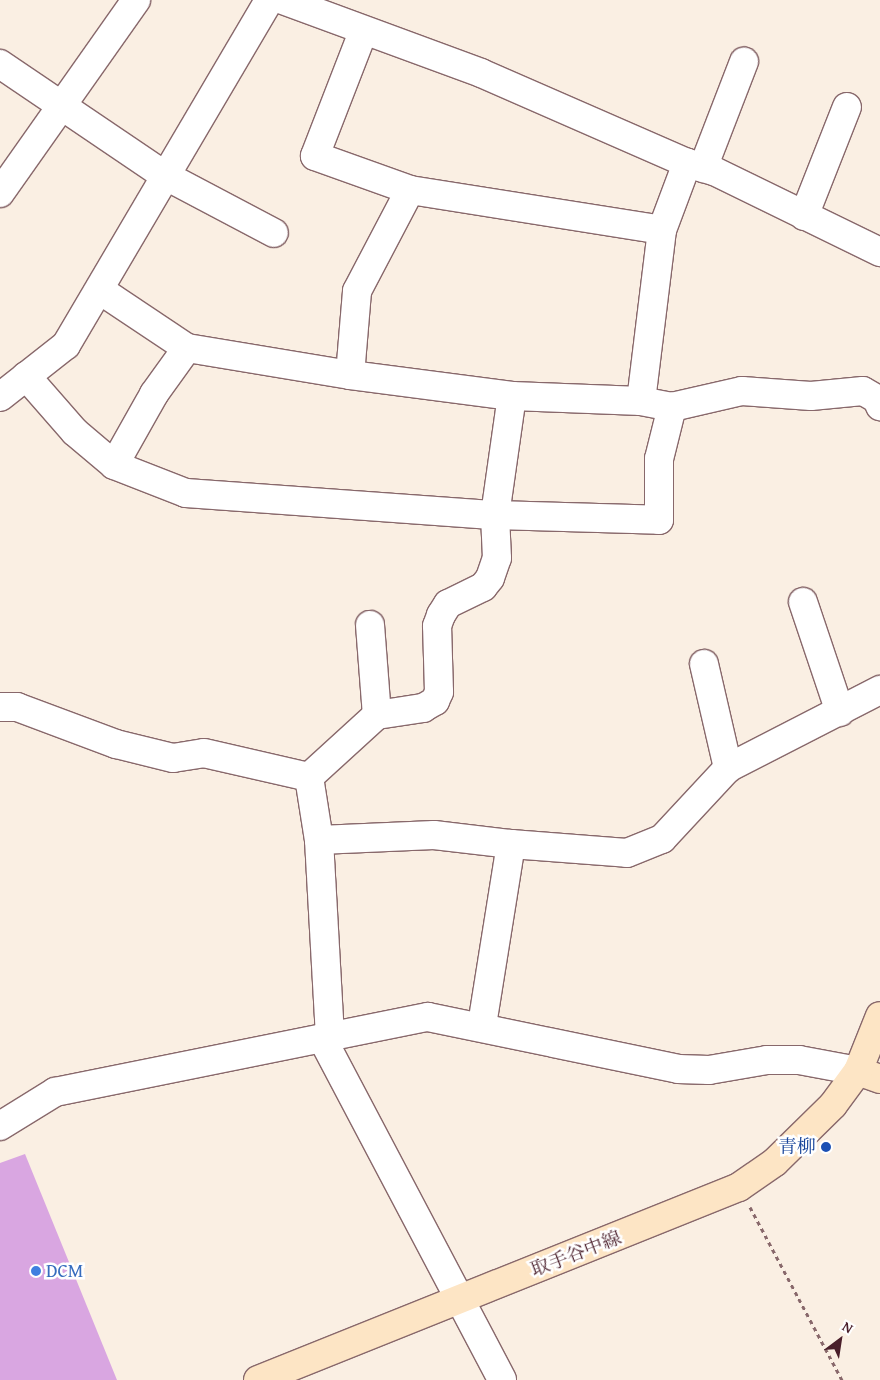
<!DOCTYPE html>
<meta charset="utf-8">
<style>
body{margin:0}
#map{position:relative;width:880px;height:1380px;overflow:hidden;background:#faefe3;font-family:"Gentium Book Plus","Noto Serif JP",serif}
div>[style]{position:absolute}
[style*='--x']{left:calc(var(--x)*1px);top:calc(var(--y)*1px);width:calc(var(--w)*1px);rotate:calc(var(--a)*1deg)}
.building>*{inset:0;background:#d9a6e1}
.path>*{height:3px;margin-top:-1.5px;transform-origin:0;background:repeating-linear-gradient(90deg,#88686b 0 4px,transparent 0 8px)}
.roads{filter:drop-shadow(1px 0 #88686b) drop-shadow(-1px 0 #88686b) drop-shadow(0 1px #88686b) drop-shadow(0 -1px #88686b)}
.minor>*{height:28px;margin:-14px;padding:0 14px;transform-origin:14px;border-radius:14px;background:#fff}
.secondary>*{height:28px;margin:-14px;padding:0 14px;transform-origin:14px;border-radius:14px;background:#fde5c5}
.dots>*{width:14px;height:14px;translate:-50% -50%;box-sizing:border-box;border:2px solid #fff;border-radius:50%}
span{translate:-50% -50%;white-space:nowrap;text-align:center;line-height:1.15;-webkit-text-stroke:5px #fff;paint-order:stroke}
.transit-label{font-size:19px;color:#164399}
.right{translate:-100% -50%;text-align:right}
.street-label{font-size:19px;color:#4a1f2b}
.shop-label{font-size:19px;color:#366cbe}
.left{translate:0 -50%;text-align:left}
.north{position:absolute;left:815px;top:1315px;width:50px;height:50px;-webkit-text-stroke:4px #fff;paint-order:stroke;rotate:31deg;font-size:14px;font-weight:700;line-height:20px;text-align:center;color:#4a1f2b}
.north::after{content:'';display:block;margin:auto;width:18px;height:22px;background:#4a1f2b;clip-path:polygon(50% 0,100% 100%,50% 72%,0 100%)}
</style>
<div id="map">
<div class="building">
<i style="clip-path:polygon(25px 1154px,117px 1380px,0 1380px,0 1163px)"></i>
</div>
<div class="path">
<i style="--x:750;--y:1207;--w:196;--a:62"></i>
</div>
<div class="roads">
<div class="minor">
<i style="--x:283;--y:0;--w:211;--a:20.2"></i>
<i style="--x:481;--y:73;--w:225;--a:23.6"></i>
<i style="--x:687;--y:163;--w:28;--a:17"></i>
<i style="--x:714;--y:171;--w:185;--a:26"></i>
<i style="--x:363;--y:32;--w:133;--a:111.2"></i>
<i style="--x:315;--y:156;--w:101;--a:19.7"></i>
<i style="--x:410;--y:190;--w:255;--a:9"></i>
<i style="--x:0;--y:64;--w:198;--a:34.1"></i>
<i style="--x:164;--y:175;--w:124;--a:27.8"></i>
<i style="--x:703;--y:168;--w:114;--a:-68.9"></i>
<i style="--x:0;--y:193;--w:236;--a:-54.8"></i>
<i style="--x:804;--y:216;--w:117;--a:-68.5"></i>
<i style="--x:100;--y:290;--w:105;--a:33.7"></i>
<i style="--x:350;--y:375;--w:84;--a:-85.2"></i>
<i style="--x:357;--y:291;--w:114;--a:-62.3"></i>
<i style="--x:26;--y:376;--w:74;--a:48.8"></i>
<i style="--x:75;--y:432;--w:51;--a:40.2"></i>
<i style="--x:114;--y:465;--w:77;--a:21.3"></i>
<i style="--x:186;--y:493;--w:310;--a:4.1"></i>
<i style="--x:495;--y:515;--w:164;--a:1.7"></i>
<i style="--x:659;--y:520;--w:61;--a:-90"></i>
<i style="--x:659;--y:459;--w:54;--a:-76"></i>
<i style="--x:672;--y:407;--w:32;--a:-169"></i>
<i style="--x:641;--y:401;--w:129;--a:-177.8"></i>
<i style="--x:512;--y:396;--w:163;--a:-172.6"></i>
<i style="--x:350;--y:375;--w:165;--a:-170.6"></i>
<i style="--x:187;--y:348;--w:57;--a:125.7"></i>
<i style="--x:154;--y:394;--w:81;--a:119.4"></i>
<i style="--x:0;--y:397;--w:84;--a:-38.2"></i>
<i style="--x:66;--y:345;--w:400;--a:-59.5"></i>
<i style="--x:641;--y:401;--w:172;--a:-83"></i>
<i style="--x:662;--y:230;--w:72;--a:-69.5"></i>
<i style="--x:672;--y:407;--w:72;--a:-12.9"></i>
<i style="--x:742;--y:391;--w:69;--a:4.1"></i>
<i style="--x:811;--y:396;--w:52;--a:-5.5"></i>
<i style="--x:863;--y:391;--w:16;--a:30"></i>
<i style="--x:877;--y:399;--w:8;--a:67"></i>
<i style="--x:803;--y:602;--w:116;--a:71.4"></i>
<i style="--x:370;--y:625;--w:90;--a:85.6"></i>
<i style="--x:704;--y:664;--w:107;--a:77"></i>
<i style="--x:0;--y:707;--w:17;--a:0"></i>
<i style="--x:17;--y:707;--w:106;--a:20.5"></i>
<i style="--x:116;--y:744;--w:59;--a:13.8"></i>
<i style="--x:173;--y:758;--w:31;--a:-9"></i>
<i style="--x:204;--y:753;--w:108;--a:12.9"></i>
<i style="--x:309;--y:777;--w:64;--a:81"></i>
<i style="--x:319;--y:840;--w:115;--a:-2.5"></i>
<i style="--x:434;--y:835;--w:78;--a:6.7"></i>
<i style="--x:511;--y:844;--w:184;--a:99.1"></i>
<i style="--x:309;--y:777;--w:92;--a:-42.4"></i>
<i style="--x:377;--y:715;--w:47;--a:-8.7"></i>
<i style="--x:423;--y:708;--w:14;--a:-30"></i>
<i style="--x:435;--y:701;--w:10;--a:-66"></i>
<i style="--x:439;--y:692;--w:66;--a:-91.7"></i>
<i style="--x:437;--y:626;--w:12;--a:-70"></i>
<i style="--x:441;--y:615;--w:13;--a:-58"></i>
<i style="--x:448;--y:604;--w:39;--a:-26"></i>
<i style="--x:483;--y:587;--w:11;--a:-52"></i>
<i style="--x:490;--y:578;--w:21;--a:-71"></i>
<i style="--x:497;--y:558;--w:43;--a:-92.7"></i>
<i style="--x:495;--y:515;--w:120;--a:-81.9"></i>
<i style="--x:319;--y:840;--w:196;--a:86.8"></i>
<i style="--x:511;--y:844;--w:116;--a:4.4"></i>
<i style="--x:627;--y:853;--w:38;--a:-22"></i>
<i style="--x:662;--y:839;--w:97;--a:-47.1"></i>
<i style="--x:728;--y:768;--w:171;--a:-27.2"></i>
<i style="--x:322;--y:1038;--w:386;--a:62.2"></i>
<i style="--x:0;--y:1126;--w:65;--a:-31.7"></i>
<i style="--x:55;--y:1092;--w:380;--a:-11.4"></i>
<i style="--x:428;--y:1017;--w:255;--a:11.7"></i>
<i style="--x:678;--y:1069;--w:31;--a:2"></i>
<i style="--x:709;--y:1070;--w:59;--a:-9.8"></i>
<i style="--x:767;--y:1060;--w:32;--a:0"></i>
<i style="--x:799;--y:1060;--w:60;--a:10.6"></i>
</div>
<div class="secondary">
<i style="--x:858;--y:1071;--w:23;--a:20"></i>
<i style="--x:258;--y:1380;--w:518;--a:-21.86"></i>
<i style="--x:739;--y:1187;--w:44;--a:-34.8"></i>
<i style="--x:775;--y:1162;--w:81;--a:-44.5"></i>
<i style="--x:833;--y:1105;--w:42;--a:-53.7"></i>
<i style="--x:858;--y:1071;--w:59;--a:-68.2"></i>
</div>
</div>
<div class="dots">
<i style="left:826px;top:1147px;background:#1a4fb4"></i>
<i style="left:36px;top:1271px;background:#3f7fe0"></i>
</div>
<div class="transit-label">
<span class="right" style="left:816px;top:1147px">青柳</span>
</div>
<div class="street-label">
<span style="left:576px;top:1254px;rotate:-21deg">取手谷中線</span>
</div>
<div class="shop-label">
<span class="left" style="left:46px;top:1271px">DCM</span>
</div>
<div class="north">N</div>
</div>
